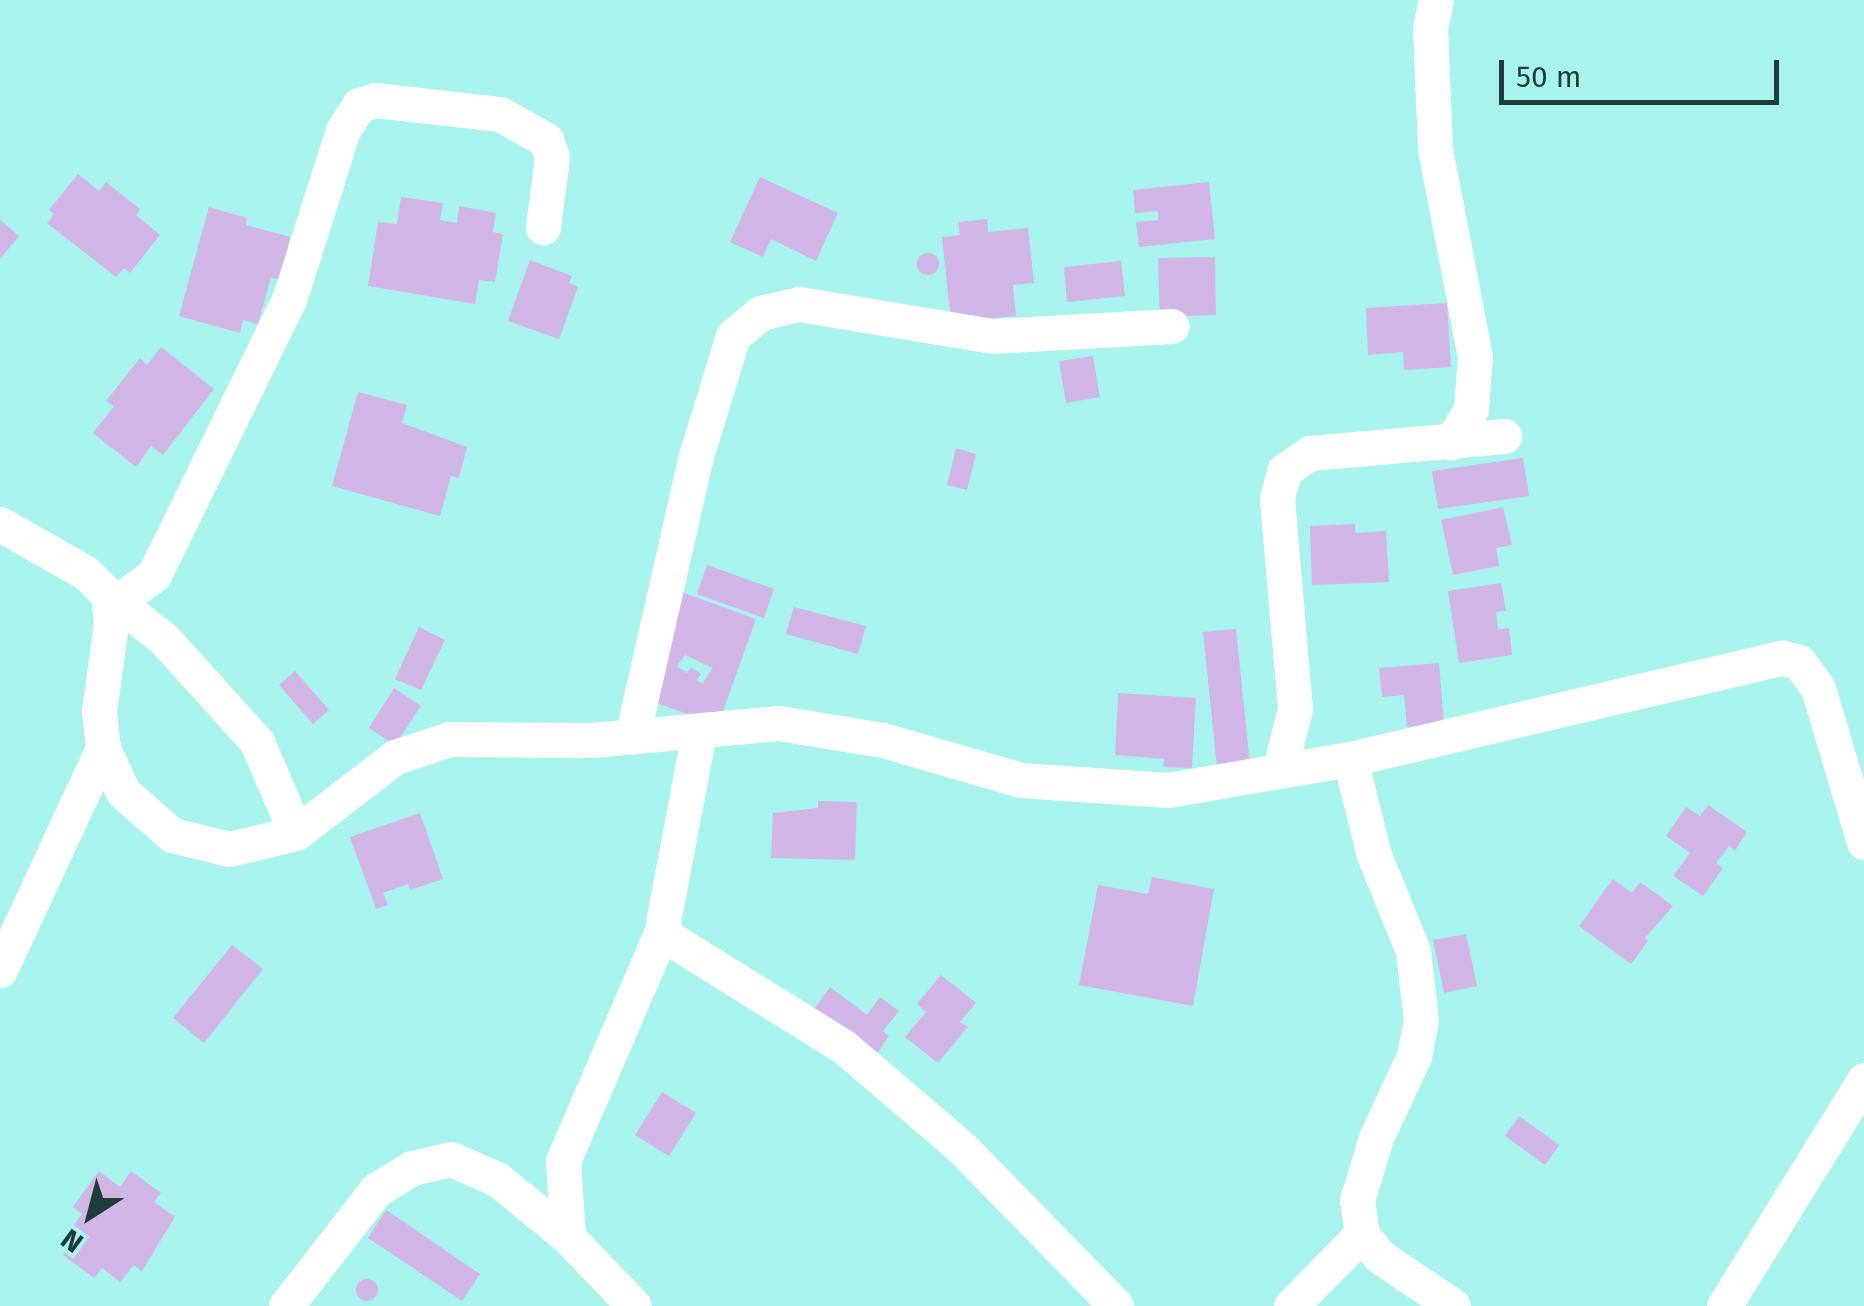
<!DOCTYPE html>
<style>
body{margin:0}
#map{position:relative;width:1864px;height:1306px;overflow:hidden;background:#a9f3ee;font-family:"Fira Sans",sans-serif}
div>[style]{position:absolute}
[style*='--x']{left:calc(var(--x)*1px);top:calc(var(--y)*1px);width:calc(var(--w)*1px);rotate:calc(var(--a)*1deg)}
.building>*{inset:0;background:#d2b6e7}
.round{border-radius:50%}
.minor>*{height:35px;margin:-17.5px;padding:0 17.5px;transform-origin:17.5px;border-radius:17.5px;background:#fff}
span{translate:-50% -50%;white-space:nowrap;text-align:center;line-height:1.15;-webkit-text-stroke:8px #a9f3ee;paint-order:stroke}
.north{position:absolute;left:40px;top:1166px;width:100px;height:100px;-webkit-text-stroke:8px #a9f3ee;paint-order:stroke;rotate:216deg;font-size:28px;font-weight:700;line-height:40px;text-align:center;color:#1e3c3a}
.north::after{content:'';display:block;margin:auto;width:35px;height:45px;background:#1e3c3a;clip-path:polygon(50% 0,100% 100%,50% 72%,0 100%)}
.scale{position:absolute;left:1499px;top:60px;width:280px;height:45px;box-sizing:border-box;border:5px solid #1e3c3a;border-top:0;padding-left:12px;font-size:30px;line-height:35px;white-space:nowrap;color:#1e3c3a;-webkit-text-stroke:8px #a9f3ee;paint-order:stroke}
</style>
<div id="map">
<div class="building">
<i style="clip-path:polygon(78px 174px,99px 191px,106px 182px,140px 209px,136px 215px,160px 235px,130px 273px,124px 268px,116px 277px,47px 223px,54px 214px,49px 210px)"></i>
<i style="clip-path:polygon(760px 177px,838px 213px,816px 261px,771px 239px,763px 257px,730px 242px)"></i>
<i style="clip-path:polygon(1209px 182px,1215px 239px,1139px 247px,1136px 222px,1158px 220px,1158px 211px,1135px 213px,1133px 190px)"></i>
<i style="clip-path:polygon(401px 197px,443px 203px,440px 220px,457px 223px,459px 206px,496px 213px,493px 232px,503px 234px,495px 282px,479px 280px,475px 304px,368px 286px,378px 222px,397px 224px)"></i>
<i style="clip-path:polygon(209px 207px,247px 218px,246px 225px,290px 237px,283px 281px,271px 277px,258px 324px,243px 320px,240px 333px,179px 316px)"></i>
<i style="clip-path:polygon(987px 219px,988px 232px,1028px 228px,1034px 283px,1013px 285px,1016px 316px,951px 322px,942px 237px,960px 235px,958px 222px)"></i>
<i style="clip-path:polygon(0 220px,19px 236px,0 259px)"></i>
<i class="round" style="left:917px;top:253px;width:22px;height:22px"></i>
<i style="clip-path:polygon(1215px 257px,1216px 315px,1185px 316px,1160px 323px,1158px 258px)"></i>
<i style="clip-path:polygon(530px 260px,572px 276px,569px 283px,578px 287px,559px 339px,508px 321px)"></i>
<i style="clip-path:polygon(1121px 261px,1125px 296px,1067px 302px,1064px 267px)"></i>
<i style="clip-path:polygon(1447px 303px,1451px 367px,1404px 370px,1403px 352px,1368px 355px,1366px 308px)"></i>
<i style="clip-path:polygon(161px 347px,214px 389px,163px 455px,151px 446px,136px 467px,93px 433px,114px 406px,106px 401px,140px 358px,147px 365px)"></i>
<i style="clip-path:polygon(1093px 356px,1100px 397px,1066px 403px,1059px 361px)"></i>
<i style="clip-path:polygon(358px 392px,407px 405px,402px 423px,467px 447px,459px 478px,451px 476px,440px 516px,332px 486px)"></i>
<i style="clip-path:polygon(956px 448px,976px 454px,967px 490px,947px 485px)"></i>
<i style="clip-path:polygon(1523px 458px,1529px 496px,1438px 509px,1432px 471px)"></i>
<i style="clip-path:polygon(1503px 507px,1512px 545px,1496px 548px,1499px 566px,1453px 575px,1441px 520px)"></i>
<i style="clip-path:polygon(1355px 524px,1355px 533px,1386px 531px,1389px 582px,1312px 585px,1310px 526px)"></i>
<i style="clip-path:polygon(707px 565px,774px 589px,764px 618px,697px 594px)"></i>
<i style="clip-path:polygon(1501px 583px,1506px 611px,1496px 612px,1498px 630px,1509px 628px,1512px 655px,1459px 663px,1448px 591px)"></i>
<i style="clip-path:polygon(evenodd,681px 592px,756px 619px,718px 725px,643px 698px,681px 592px,685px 655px,713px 668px,702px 684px,697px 680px,701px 674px,691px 667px,687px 673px,677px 666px,685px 655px)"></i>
<i style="clip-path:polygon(794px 607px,866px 626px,858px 654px,786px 634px)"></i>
<i style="clip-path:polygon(419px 627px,445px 640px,421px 690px,395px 679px)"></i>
<i style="clip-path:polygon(1236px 629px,1251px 774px,1218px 777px,1203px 632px)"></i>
<i style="clip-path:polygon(1439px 663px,1444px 723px,1407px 727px,1404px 695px,1382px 697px,1379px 668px)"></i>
<i style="clip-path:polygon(295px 671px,329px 710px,313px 724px,279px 685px)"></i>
<i style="clip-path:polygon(394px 688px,421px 706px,395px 745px,369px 728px)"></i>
<i style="clip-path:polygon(1118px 693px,1196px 698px,1192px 768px,1163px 767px,1164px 759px,1115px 755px)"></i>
<i style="clip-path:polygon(818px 801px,857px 802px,855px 860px,771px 858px,773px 813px,818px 808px)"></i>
<i style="clip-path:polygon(1708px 805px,1747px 832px,1735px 851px,1729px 846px,1716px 863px,1723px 868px,1703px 896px,1673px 876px,1690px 853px,1666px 836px,1686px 807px,1700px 816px)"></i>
<i style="clip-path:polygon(420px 813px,443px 879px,410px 890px,408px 884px,383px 893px,388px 905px,376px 909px,350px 837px)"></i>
<i style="clip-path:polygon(1152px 877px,1214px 889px,1193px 1006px,1079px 985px,1098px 885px,1148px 894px)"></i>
<i style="clip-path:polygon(1613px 879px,1632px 893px,1640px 882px,1673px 906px,1645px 938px,1648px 941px,1631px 964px,1579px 926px)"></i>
<i style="clip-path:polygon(1466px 934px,1477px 986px,1444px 993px,1433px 940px)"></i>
<i style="clip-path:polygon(232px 945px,263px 969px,204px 1043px,173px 1018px)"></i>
<i style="clip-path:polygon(941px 975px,976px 1003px,960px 1022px,968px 1027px,938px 1063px,905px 1037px,926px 1012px,917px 1004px)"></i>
<i style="clip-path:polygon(830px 987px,867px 1015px,880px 997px,899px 1011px,883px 1031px,889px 1036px,876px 1055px,814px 1009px)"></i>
<i style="clip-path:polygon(662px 1092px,696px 1113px,669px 1156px,635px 1135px)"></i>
<i style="clip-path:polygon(1519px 1116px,1559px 1145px,1545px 1165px,1505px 1136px)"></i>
<i style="clip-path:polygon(99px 1171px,120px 1187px,131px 1171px,161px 1193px,154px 1202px,175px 1217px,142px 1271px,134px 1265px,120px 1282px,102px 1268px,94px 1278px,63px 1255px,70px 1245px,63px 1240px,82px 1214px,73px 1207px)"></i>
<i style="clip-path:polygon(386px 1210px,480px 1274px,462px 1301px,368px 1238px)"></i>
<i class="round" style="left:356px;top:1279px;width:22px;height:22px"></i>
</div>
<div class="minor">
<i style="--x:1436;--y:0;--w:29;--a:102"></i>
<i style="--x:1430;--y:28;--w:121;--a:87.6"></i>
<i style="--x:1435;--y:149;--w:211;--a:79.1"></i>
<i style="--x:1475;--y:356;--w:53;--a:94.3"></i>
<i style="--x:1471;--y:409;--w:39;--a:121"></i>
<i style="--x:0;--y:524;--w:99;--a:29.7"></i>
<i style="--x:86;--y:573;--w:31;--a:45"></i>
<i style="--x:108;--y:595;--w:29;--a:84"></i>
<i style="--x:111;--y:624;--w:88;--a:97.9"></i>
<i style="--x:99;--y:711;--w:37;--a:84"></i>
<i style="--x:103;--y:748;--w:48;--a:65.6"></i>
<i style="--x:123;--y:792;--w:65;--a:41.3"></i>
<i style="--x:172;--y:835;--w:59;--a:13.8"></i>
<i style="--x:229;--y:849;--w:69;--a:-13.4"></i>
<i style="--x:296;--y:833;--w:125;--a:-37.5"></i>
<i style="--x:395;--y:757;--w:58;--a:-18.1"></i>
<i style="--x:450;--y:739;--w:142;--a:0.4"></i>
<i style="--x:592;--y:740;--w:188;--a:-5.2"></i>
<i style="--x:779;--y:723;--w:105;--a:9.3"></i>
<i style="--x:883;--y:740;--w:144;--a:16.2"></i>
<i style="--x:1021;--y:780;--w:147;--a:3.9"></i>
<i style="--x:1168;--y:790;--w:185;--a:-9.7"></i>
<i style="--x:1350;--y:759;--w:444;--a:-13.2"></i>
<i style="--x:1782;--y:658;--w:17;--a:13"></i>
<i style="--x:1799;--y:662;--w:32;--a:54"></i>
<i style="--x:1818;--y:688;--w:161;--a:73.4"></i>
<i style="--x:108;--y:595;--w:71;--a:38.2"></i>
<i style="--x:164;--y:639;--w:139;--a:47.9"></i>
<i style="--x:257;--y:742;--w:99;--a:66.8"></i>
<i style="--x:117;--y:602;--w:46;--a:-36.1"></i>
<i style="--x:154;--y:575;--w:309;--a:-63.9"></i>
<i style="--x:290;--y:297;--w:175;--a:-72.4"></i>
<i style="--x:343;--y:130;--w:30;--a:-57"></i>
<i style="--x:359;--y:105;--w:17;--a:-17"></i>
<i style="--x:375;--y:100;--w:126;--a:6.4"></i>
<i style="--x:500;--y:114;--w:53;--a:29.5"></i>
<i style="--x:546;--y:140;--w:18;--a:71"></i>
<i style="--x:552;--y:157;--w:71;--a:97.3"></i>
<i style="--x:632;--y:737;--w:288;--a:-77.2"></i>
<i style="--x:696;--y:456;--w:126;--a:-72.9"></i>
<i style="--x:733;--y:336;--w:35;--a:-40"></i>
<i style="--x:760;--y:313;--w:40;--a:-13"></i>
<i style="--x:799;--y:304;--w:196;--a:9.4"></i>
<i style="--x:992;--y:336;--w:180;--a:-3.2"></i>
<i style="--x:1350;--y:759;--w:99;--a:76"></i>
<i style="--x:1374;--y:855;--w:104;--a:67.9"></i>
<i style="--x:1413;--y:951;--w:69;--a:83.4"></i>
<i style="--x:1421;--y:1020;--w:37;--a:101"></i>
<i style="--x:1414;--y:1056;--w:90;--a:114.9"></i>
<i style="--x:1376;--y:1138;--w:65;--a:107"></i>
<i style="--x:1357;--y:1200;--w:34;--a:82"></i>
<i style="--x:1362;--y:1234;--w:28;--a:52"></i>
<i style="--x:1379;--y:1256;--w:89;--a:34"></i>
<i style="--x:1280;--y:768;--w:61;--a:-75.7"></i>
<i style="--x:1295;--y:709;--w:212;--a:-94.9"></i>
<i style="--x:1277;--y:498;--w:28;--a:-75"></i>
<i style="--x:1284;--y:471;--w:32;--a:-35"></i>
<i style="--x:1310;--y:453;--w:195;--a:-5"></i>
<i style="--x:661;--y:933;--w:216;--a:31.9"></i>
<i style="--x:844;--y:1047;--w:158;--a:40.6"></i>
<i style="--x:964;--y:1150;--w:218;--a:45.7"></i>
<i style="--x:0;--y:970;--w:245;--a:-65.1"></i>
<i style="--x:568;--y:1237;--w:76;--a:-93.8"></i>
<i style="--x:563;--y:1161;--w:248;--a:-66.7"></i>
<i style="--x:661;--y:933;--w:205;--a:-79.3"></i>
<i style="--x:286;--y:1306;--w:147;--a:-52.2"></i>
<i style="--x:376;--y:1190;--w:42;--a:-31.4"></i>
<i style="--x:412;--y:1168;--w:40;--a:-13"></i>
<i style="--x:451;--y:1159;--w:50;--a:23.5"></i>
<i style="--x:497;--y:1179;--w:92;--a:39.2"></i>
<i style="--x:568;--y:1237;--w:95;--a:46.3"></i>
<i style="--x:1291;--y:1306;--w:101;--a:-45.4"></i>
<i style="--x:1724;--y:1306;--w:266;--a:-58.2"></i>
</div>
<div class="north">N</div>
<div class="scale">50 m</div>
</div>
